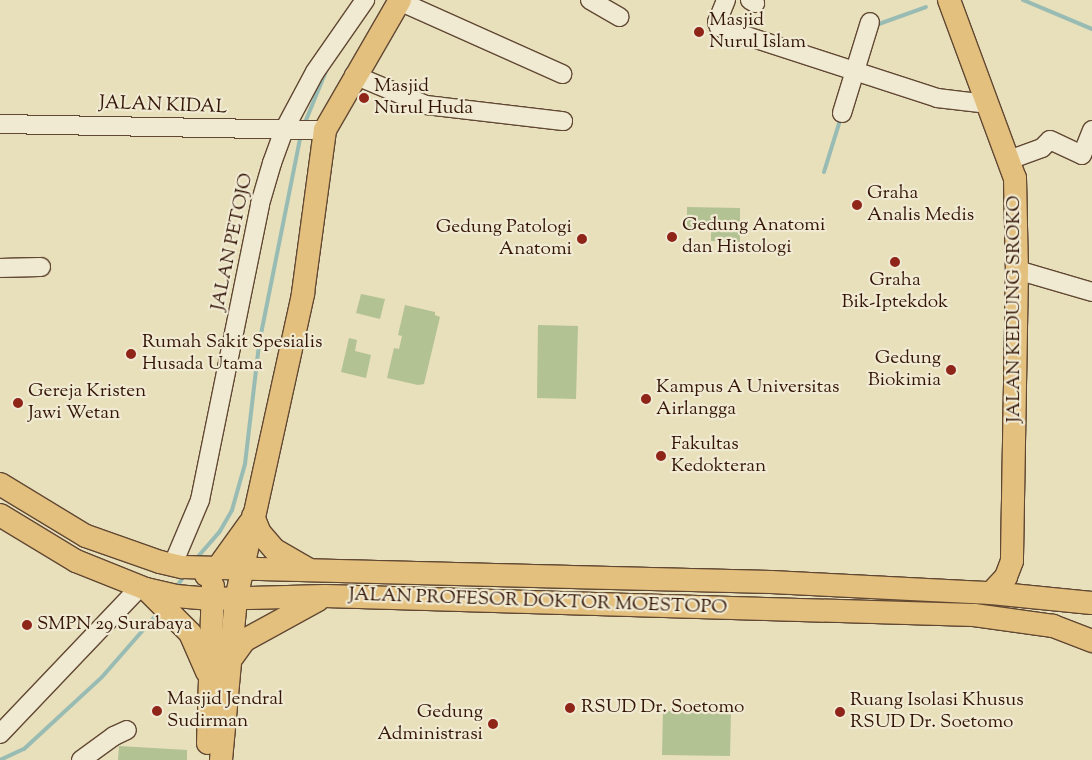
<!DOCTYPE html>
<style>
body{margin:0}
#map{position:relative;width:1092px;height:760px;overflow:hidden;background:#e8dfbb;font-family:"Sorts Mill Goudy",serif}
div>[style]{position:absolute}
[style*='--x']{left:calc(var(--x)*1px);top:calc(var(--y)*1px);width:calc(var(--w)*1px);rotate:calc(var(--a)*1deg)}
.green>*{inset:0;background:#b3c293}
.stream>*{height:4px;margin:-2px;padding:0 2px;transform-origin:2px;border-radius:2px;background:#98bcb4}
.roads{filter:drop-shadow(1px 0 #614833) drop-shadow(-1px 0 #614833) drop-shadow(0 1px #614833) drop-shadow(0 -1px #614833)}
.minor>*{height:18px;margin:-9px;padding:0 9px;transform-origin:9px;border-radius:9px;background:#f0ead3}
.major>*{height:22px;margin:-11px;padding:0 11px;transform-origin:11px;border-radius:11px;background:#e4c07e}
.dots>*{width:14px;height:14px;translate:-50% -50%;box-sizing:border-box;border:2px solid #f0ead3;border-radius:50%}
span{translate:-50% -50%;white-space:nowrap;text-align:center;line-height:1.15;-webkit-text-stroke:4.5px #f0ead3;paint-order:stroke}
.poi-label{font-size:19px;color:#341506}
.left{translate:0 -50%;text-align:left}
.right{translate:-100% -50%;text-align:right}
.street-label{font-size:19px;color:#341506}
</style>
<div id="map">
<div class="green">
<i style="clip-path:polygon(687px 207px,740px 208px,740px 242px,711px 241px,711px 229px,687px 229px)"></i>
<i style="clip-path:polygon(361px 294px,385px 299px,380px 319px,356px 313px)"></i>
<i style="clip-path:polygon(405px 305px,435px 312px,435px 315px,440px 317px,424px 384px,418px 385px,387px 378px,394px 348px,399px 349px,402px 336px,398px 335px)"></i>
<i style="clip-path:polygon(538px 325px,578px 326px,576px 399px,537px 398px)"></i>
<i style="clip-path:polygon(349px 338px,357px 340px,355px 351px,371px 355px,366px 378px,341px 372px)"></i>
<i style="clip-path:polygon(663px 711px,731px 712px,730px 756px,662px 755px)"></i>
<i style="clip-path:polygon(119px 746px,187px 750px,187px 760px,118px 760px)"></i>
</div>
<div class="stream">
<i style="--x:1023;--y:0;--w:75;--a:22.8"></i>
<i style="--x:876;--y:25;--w:53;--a:-19.8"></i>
<i style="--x:304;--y:125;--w:58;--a:-67.8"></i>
<i style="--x:824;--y:172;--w:58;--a:-72.8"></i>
<i style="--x:195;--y:560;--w:38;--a:-49"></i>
<i style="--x:220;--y:531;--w:24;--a:-60"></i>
<i style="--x:232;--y:510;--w:48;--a:-74.2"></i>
<i style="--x:245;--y:464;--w:121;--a:-83.3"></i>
<i style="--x:259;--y:344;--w:214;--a:-78.7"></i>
<i style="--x:175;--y:589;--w:16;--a:-55"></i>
<i style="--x:0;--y:760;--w:26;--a:-25"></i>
<i style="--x:24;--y:749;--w:106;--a:-42.7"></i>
<i style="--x:102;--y:677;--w:85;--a:-48.8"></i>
</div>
<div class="roads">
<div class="minor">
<i style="--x:590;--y:0;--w:34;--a:30"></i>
<i style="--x:726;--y:0;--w:24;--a:112"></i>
<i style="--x:717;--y:22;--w:5;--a:68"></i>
<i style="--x:719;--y:27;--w:229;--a:18"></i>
<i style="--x:937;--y:98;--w:50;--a:6.8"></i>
<i style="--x:750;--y:0;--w:6;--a:31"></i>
<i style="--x:399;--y:1;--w:179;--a:24.1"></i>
<i style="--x:354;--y:75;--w:78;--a:22.6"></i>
<i style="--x:426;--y:105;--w:138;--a:6.7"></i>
<i style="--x:842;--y:113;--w:95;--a:-72.9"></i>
<i style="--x:0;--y:124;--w:325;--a:1.1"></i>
<i style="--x:1009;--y:160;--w:35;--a:-20"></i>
<i style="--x:1042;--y:148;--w:11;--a:-45"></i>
<i style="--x:1050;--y:140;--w:35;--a:25"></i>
<i style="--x:1082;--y:155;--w:27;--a:-68"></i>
<i style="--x:0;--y:268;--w:41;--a:-1.4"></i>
<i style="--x:1017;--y:270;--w:78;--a:16.3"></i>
<i style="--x:173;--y:564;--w:69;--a:-67.1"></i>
<i style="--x:200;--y:500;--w:302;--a:-78.5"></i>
<i style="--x:260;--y:204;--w:43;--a:-73.7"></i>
<i style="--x:272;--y:163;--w:35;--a:-70"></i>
<i style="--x:284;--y:130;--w:66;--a:-61.9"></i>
<i style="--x:315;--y:72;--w:88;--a:-55.2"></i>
<i style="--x:0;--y:734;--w:203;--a:-46.4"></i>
<i style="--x:81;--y:760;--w:41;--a:-36"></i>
<i style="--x:114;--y:736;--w:14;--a:-25"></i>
</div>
<div class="major">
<i style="--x:949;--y:0;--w:190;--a:69.7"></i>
<i style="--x:1015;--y:178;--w:92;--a:88.8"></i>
<i style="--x:1017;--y:270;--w:291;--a:91"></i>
<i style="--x:1012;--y:561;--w:17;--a:111"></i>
<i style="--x:1006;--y:577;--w:22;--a:133"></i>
<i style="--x:0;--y:484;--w:100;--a:31.2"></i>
<i style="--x:86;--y:536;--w:78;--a:19.4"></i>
<i style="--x:160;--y:562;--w:23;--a:13"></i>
<i style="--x:182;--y:567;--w:589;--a:1.46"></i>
<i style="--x:771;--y:582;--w:220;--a:2.9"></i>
<i style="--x:991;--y:593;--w:101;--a:5.7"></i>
<i style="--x:0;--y:515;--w:89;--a:31.2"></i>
<i style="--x:76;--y:561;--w:75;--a:21.8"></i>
<i style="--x:146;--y:589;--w:31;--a:13"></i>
<i style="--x:176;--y:596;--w:35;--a:5"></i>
<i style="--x:211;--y:599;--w:114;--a:-1.5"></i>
<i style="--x:325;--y:596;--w:649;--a:1.68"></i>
<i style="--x:974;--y:615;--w:80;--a:7.9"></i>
<i style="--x:1053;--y:626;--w:42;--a:21"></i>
<i style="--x:253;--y:516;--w:18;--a:68"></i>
<i style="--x:260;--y:533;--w:23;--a:49"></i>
<i style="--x:275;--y:550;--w:38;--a:30"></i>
<i style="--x:206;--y:575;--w:11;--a:-27"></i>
<i style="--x:216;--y:570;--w:57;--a:-54.3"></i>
<i style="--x:147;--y:590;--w:61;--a:45"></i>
<i style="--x:190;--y:633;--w:43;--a:66.4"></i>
<i style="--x:231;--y:659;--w:24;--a:-54"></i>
<i style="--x:245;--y:640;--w:83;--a:-28.7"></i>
<i style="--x:208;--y:743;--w:157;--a:-88.2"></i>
<i style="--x:221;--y:760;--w:162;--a:-84.7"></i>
<i style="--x:236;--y:599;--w:313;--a:-77.6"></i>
<i style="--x:303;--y:293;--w:164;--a:-82.3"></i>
<i style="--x:325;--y:130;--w:150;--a:-60"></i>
</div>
</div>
<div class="dots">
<i style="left:699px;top:32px;background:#8f2418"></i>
<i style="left:364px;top:98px;background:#8f2418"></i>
<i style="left:857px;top:205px;background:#8f2418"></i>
<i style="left:672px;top:237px;background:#8f2418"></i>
<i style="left:582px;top:239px;background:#8f2418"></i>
<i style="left:895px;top:262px;background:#8f2418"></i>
<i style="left:131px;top:354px;background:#8f2418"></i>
<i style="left:951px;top:370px;background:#8f2418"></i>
<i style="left:646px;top:399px;background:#8f2418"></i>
<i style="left:18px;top:403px;background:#8f2418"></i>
<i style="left:661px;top:456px;background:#8f2418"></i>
<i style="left:27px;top:625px;background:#8f2418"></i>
<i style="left:570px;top:708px;background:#8f2418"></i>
<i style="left:157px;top:711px;background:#8f2418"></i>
<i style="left:840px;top:712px;background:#8f2418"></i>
<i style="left:493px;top:724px;background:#8f2418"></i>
</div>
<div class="poi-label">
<span class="left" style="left:709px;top:32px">Masjid<br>Nurul Islam</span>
<span class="left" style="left:374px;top:98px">Masjid<br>Nurul Huda</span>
<span class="left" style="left:867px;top:205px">Graha<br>Analis Medis</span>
<span class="left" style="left:682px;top:237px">Gedung Anatomi<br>dan Histologi</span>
<span class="right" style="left:572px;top:239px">Gedung Patologi<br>Anatomi</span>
<span style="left:895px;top:292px">Graha<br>Bik-Iptekdok</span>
<span class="left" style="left:142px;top:354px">Rumah Sakit Spesialis<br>Husada Utama</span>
<span class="right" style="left:941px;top:370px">Gedung<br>Biokimia</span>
<span class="left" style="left:656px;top:399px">Kampus A Universitas<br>Airlangga</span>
<span class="left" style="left:28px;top:403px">Gereja Kristen<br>Jawi Wetan</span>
<span class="left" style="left:671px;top:456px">Fakultas<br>Kedokteran</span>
<span class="left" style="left:37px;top:625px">SMPN 29 Surabaya</span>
<span class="left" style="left:167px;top:711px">Masjid Jendral<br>Sudirman</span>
<span class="left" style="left:850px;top:712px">Ruang Isolasi Khusus<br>RSUD Dr. Soetomo</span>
<span class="left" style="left:581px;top:708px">RSUD Dr. Soetomo</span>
<span class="right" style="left:483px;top:724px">Gedung<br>Administrasi</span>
</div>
<div class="street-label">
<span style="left:163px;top:106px;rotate:2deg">JALAN KIDAL</span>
<span style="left:233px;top:242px;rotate:-78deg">JALAN PETOJO</span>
<span style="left:1015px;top:309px;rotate:-90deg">JALAN KEDUNG SROKO</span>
<span style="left:538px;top:602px;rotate:2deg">JALAN PROFESOR DOKTOR MOESTOPO</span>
</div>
</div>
